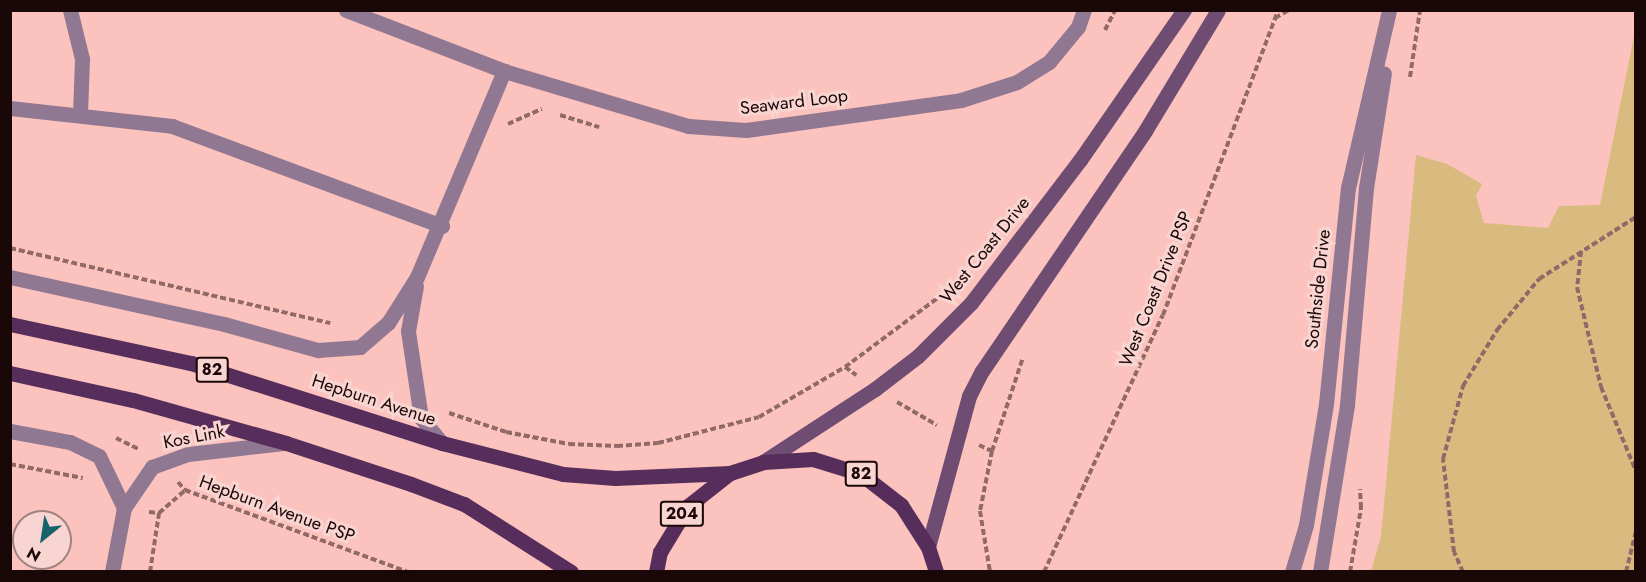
<!DOCTYPE html>
<style>
body{margin:0}
#map{position:relative;width:1646px;height:582px;overflow:hidden;background:#fcc2bd;font-family:Jost,sans-serif}
div>[style]{position:absolute}
[style*='--x']{left:calc(var(--x)*1px);top:calc(var(--y)*1px);width:calc(var(--w)*1px);rotate:calc(var(--a)*1deg)}
.green>*{inset:0;background:#d9bb7f}
.path>*{height:4px;margin-top:-2px;transform-origin:0;background:repeating-linear-gradient(90deg,#916a67 0 6px,transparent 0 9px)}
.lane>*{height:15px;margin:-7.5px;padding:0 7.5px;transform-origin:7.5px;border-radius:7.5px;background:#907892}
.street>*{height:15px;margin:-7.5px;padding:0 7.5px;transform-origin:7.5px;border-radius:7.5px;background:#907892}
.secondary>*{height:15px;margin:-7.5px;padding:0 7.5px;transform-origin:7.5px;border-radius:7.5px;background:#6f4c72}
.primary>*{height:15px;margin:-7.5px;padding:0 7.5px;transform-origin:7.5px;border-radius:7.5px;background:#572d5b}
span{translate:-50% -50%;white-space:nowrap;text-align:center;line-height:1.15;-webkit-text-stroke:6px #f9d5d2;paint-order:stroke}
.shield-label span{padding:2px 4px;background:#f9d5d2;border:2px solid;border-radius:4px;-webkit-text-stroke-width:0}
.shield-label{font-size:16px;color:#1a0707;font-weight:700}
.street-label{font-size:18px;color:#1a0707}
.frame{position:absolute;inset:0;border:12px solid #1a0707;pointer-events:none}
.north{position:absolute;left:12px;top:510px;width:60px;height:60px;box-sizing:border-box;background:#f9d5d2;border:2px solid #a08381;border-radius:50%;rotate:210deg;font-size:16px;font-weight:700;line-height:24px;text-align:center;color:#1a0707}
.north::after{content:'';display:block;margin:auto;width:21px;height:27px;background:#15636b;clip-path:polygon(50% 0,100% 100%,50% 72%,0 100%)}
</style>
<div id="map">
<div class="green">
<i style="clip-path:polygon(1635px 31px,1635px 571px,1371px 571px,1381px 536px,1416px 155px,1447px 164px,1482px 184px,1476px 196px,1484px 223px,1548px 228px,1559px 206px,1600px 205px)"></i>
</div>
<div class="path">
<i style="--x:1275;--y:18;--w:16;--a:-30"></i>
<i style="--x:1105;--y:30;--w:22;--a:-63"></i>
<i style="--x:1410;--y:77;--w:68;--a:-81.5"></i>
<i style="--x:560;--y:115;--w:41;--a:17.1"></i>
<i style="--x:508;--y:124;--w:37;--a:-24"></i>
<i style="--x:10;--y:248;--w:329;--a:13.2"></i>
<i style="--x:1581;--y:251;--w:36;--a:96"></i>
<i style="--x:1577;--y:287;--w:103;--a:76.5"></i>
<i style="--x:1601;--y:387;--w:91;--a:67.4"></i>
<i style="--x:845;--y:367;--w:117;--a:-36.7"></i>
<i style="--x:897;--y:402;--w:46;--a:29.9"></i>
<i style="--x:449;--y:413;--w:60;--a:18.4"></i>
<i style="--x:506;--y:432;--w:64;--a:10.8"></i>
<i style="--x:569;--y:444;--w:48;--a:2.4"></i>
<i style="--x:617;--y:446;--w:41;--a:-4.2"></i>
<i style="--x:658;--y:443;--w:104;--a:-14.4"></i>
<i style="--x:759;--y:417;--w:99;--a:-30.2"></i>
<i style="--x:845;--y:367;--w:14;--a:36"></i>
<i style="--x:116;--y:438;--w:25;--a:26"></i>
<i style="--x:979;--y:445;--w:14;--a:25"></i>
<i style="--x:992;--y:451;--w:61;--a:101.3"></i>
<i style="--x:980;--y:511;--w:62;--a:80.7"></i>
<i style="--x:992;--y:451;--w:99;--a:-71.7"></i>
<i style="--x:10;--y:464;--w:74;--a:10.9"></i>
<i style="--x:178;--y:482;--w:11;--a:49"></i>
<i style="--x:185;--y:490;--w:238;--a:20.2"></i>
<i style="--x:149;--y:512;--w:10;--a:6"></i>
<i style="--x:159;--y:513;--w:35;--a:-41"></i>
<i style="--x:150;--y:572;--w:60;--a:-81.3"></i>
<i style="--x:1044;--y:572;--w:283;--a:-65.2"></i>
<i style="--x:1163;--y:315;--w:326;--a:-69.3"></i>
<i style="--x:1350;--y:572;--w:65;--a:-80.2"></i>
<i style="--x:1361;--y:508;--w:19;--a:-93"></i>
<i style="--x:1463;--y:572;--w:22;--a:-114"></i>
<i style="--x:1454;--y:552;--w:94;--a:-96.7"></i>
<i style="--x:1443;--y:459;--w:76;--a:-74.7"></i>
<i style="--x:1463;--y:386;--w:66;--a:-58.7"></i>
<i style="--x:1497;--y:330;--w:66;--a:-50.5"></i>
<i style="--x:1539;--y:279;--w:115;--a:-32.6"></i>
<i style="--x:1626;--y:572;--w:42;--a:-76.3"></i>
</div>
<div class="lane">
<i style="--x:70;--y:10;--w:50;--a:76.2"></i>
<i style="--x:82;--y:59;--w:55;--a:92.1"></i>
<i style="--x:10;--y:108;--w:163;--a:6.3"></i>
<i style="--x:172;--y:126;--w:288;--a:20.3"></i>
</div>
<div class="street">
<i style="--x:346;--y:10;--w:169;--a:21.1"></i>
<i style="--x:504;--y:71;--w:192;--a:16.6"></i>
<i style="--x:688;--y:126;--w:58;--a:3.9"></i>
<i style="--x:746;--y:130;--w:217;--a:-7.9"></i>
<i style="--x:961;--y:100;--w:59;--a:-17.8"></i>
<i style="--x:1017;--y:82;--w:38;--a:-32"></i>
<i style="--x:1049;--y:62;--w:45;--a:-50.4"></i>
<i style="--x:1078;--y:27;--w:18;--a:-71"></i>
<i style="--x:10;--y:277;--w:219;--a:12.4"></i>
<i style="--x:224;--y:324;--w:98;--a:15.5"></i>
<i style="--x:318;--y:350;--w:42;--a:-4.1"></i>
<i style="--x:360;--y:347;--w:37;--a:-41"></i>
<i style="--x:388;--y:323;--w:54;--a:-57.8"></i>
<i style="--x:417;--y:277;--w:224;--a:-67.1"></i>
<i style="--x:416;--y:286;--w:46;--a:100.1"></i>
<i style="--x:408;--y:331;--w:88;--a:81.5"></i>
<i style="--x:421;--y:418;--w:33;--a:50"></i>
<i style="--x:10;--y:431;--w:61;--a:10.4"></i>
<i style="--x:70;--y:442;--w:32;--a:26"></i>
<i style="--x:99;--y:456;--w:58;--a:64.3"></i>
<i style="--x:112;--y:572;--w:65;--a:-79.4"></i>
<i style="--x:124;--y:508;--w:50;--a:-55.7"></i>
<i style="--x:152;--y:467;--w:38;--a:-20"></i>
<i style="--x:188;--y:454;--w:96;--a:-6.6"></i>
<i style="--x:1292;--y:572;--w:49;--a:-73.4"></i>
<i style="--x:1306;--y:525;--w:123;--a:-80.6"></i>
<i style="--x:1326;--y:404;--w:217;--a:-84.2"></i>
<i style="--x:1348;--y:188;--w:183;--a:-77"></i>
<i style="--x:1320;--y:572;--w:169;--a:-80.8"></i>
<i style="--x:1347;--y:405;--w:218;--a:-85"></i>
<i style="--x:1366;--y:188;--w:116;--a:-81.1"></i>
</div>
<div class="secondary">
<i style="--x:763;--y:462;--w:134;--a:-33.1"></i>
<i style="--x:875;--y:389;--w:54;--a:-37.5"></i>
<i style="--x:918;--y:356;--w:75;--a:-45"></i>
<i style="--x:971;--y:303;--w:180;--a:-52.7"></i>
<i style="--x:1080;--y:160;--w:183;--a:-55.3"></i>
<i style="--x:928;--y:547;--w:156;--a:-74.8"></i>
<i style="--x:969;--y:396;--w:28;--a:-63"></i>
<i style="--x:982;--y:371;--w:290;--a:-55.8"></i>
<i style="--x:1145;--y:131;--w:141;--a:-58.9"></i>
</div>
<div class="primary">
<i style="--x:10;--y:324;--w:185;--a:12.2"></i>
<i style="--x:191;--y:363;--w:263;--a:17.7"></i>
<i style="--x:442;--y:443;--w:125;--a:14.4"></i>
<i style="--x:563;--y:474;--w:52;--a:4.4"></i>
<i style="--x:615;--y:478;--w:115;--a:-2.5"></i>
<i style="--x:10;--y:373;--w:126;--a:12.4"></i>
<i style="--x:133;--y:400;--w:159;--a:15.7"></i>
<i style="--x:286;--y:443;--w:132;--a:18.2"></i>
<i style="--x:411;--y:484;--w:57;--a:20.7"></i>
<i style="--x:464;--y:504;--w:127;--a:32.4"></i>
<i style="--x:656;--y:572;--w:20;--a:-79"></i>
<i style="--x:660;--y:552;--w:54;--a:-58.7"></i>
<i style="--x:688;--y:506;--w:53;--a:-38.2"></i>
<i style="--x:730;--y:473;--w:35;--a:-18"></i>
<i style="--x:763;--y:462;--w:50;--a:-3.4"></i>
<i style="--x:813;--y:459;--w:50;--a:17.4"></i>
<i style="--x:861;--y:474;--w:51;--a:37.8"></i>
<i style="--x:901;--y:505;--w:50;--a:57.3"></i>
<i style="--x:928;--y:547;--w:26;--a:72"></i>
</div>
<div class="shield-label">
<span style="left:212px;top:370px">82</span>
<span style="left:861px;top:474px">82</span>
<span style="left:682px;top:514px">204</span>
</div>
<div class="street-label">
<span style="left:794px;top:102px;rotate:-7deg">Seaward Loop</span>
<span style="left:985px;top:250px;rotate:-51deg">West Coast Drive</span>
<span style="left:1156px;top:289px;rotate:-68deg">West Coast Drive PSP</span>
<span style="left:1318px;top:289px;rotate:-84deg">Southside Drive</span>
<span style="left:374px;top:400px;rotate:18deg">Hepburn Avenue</span>
<span style="left:194px;top:437px;rotate:-11deg">Kos Link</span>
<span style="left:277px;top:509px;rotate:20deg">Hepburn Avenue PSP</span>
</div>
<div class="frame"></div>
<div class="north">N</div>
</div>
